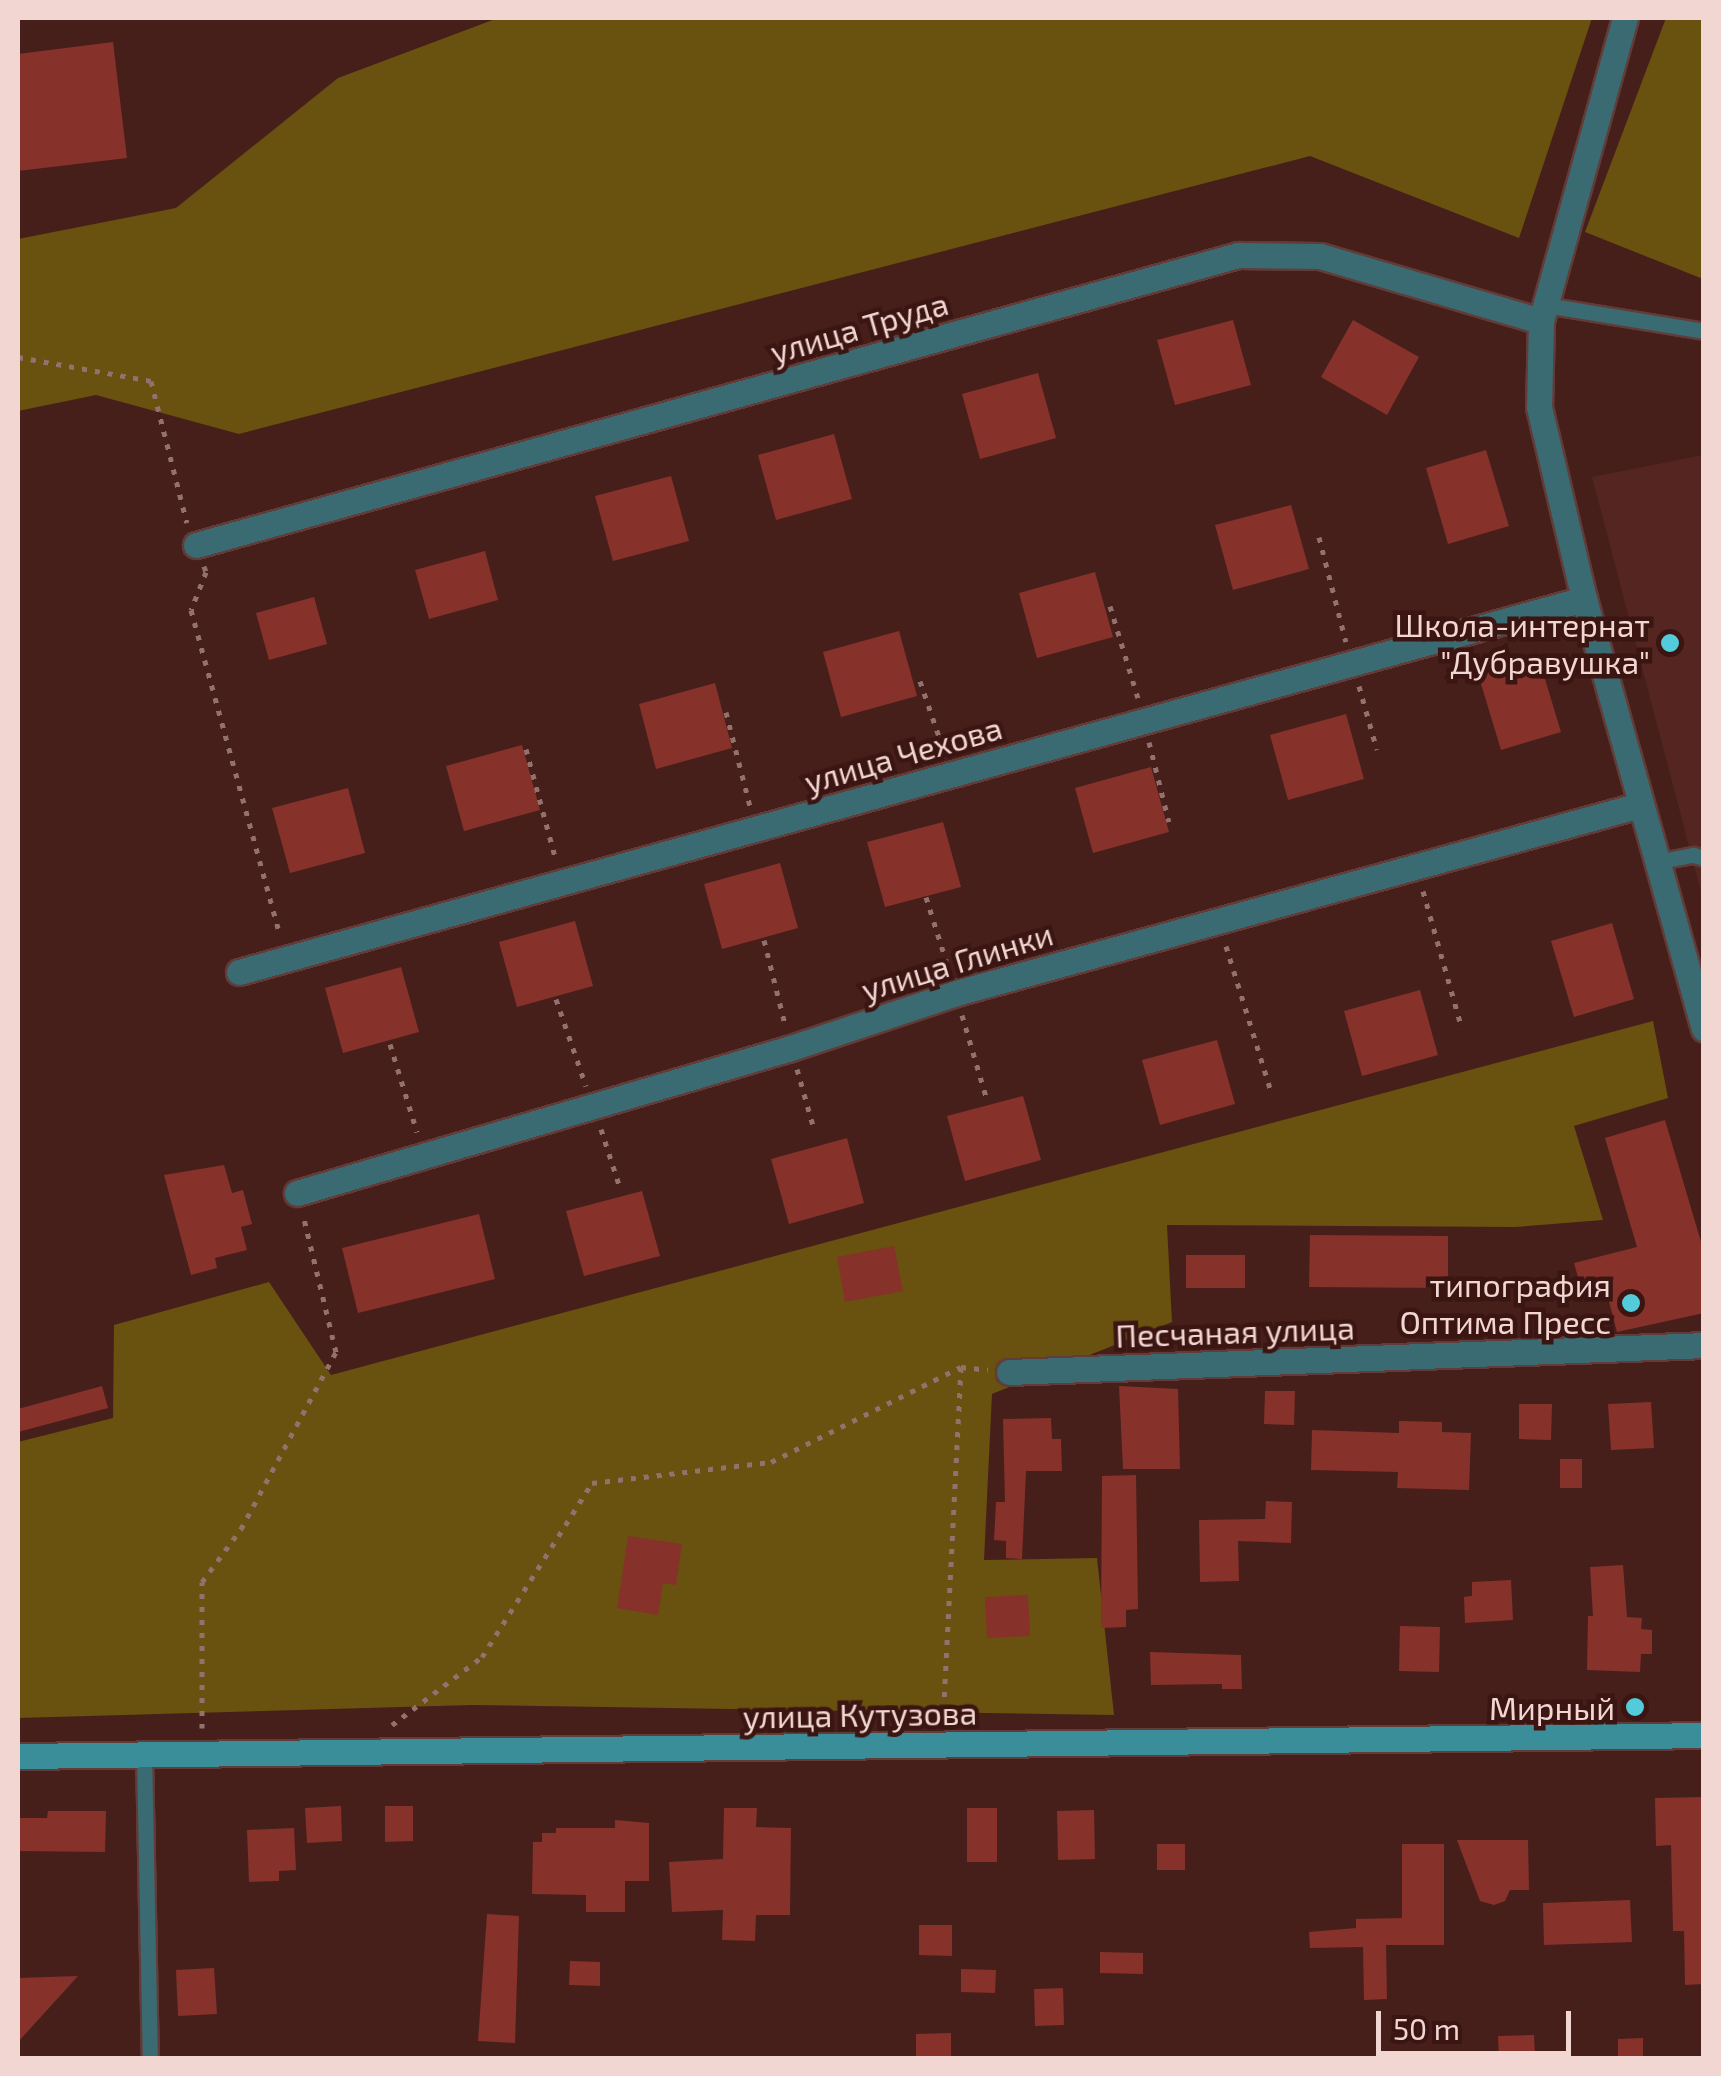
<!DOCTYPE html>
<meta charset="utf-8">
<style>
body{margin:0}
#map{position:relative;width:1721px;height:2076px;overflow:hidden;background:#461f1b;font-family:"Exo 2",sans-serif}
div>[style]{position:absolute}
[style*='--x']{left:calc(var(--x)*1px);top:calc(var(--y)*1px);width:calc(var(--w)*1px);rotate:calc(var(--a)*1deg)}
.built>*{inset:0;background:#552621}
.green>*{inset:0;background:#69510f}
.building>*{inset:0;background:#87312b}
.path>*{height:5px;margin-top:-2.5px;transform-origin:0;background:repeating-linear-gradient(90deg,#93716d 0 5px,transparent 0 13px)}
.roads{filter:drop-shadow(2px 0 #613c38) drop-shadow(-2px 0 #613c38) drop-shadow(0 2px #613c38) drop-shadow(0 -2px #613c38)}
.service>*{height:15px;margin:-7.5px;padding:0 7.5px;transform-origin:7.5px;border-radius:7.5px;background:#3a6b72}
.minor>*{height:25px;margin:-12.5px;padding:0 12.5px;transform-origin:12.5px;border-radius:12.5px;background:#3a6b72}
.tertiary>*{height:25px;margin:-12.5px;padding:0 12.5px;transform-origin:12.5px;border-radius:12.5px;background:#3a6b72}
.secondary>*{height:25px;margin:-12.5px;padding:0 12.5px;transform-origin:12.5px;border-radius:12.5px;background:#3a8e99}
.dots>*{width:28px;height:28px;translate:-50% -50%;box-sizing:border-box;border:5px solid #3b1512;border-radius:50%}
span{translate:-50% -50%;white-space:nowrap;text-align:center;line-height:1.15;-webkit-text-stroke:9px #3b1512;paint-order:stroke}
.street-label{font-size:32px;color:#f1d6d2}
.poi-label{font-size:32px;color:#f1d6d2}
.right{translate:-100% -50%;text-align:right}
.frame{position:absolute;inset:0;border:20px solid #f1d6d2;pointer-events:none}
.scale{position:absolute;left:1376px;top:2011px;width:195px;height:45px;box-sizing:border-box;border:5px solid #f1d6d2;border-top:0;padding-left:12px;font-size:30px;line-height:35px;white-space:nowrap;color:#f1d6d2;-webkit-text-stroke:8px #3b1512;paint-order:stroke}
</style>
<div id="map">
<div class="built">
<i style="clip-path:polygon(1703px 455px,1703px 899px,1592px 477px)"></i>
</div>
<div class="green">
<i style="clip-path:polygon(498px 18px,1592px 18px,1519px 238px,1310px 156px,239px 434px,96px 395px,18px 411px,18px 239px,176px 208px,338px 78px)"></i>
<i style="clip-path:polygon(1666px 18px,1703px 18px,1703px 279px,1585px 232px)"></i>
<i style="clip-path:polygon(1653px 1021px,1668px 1098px,1574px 1126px,1603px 1220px,1515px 1227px,1167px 1225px,1172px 1322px,992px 1394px,984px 1560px,1097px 1558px,1114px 1715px,471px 1705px,18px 1718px,18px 1442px,113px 1418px,114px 1325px,269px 1282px,331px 1375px)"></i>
</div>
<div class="building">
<i style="clip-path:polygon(113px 42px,127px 158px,18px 171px,18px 54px)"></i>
<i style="clip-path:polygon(1233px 320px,1251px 385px,1175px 405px,1157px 340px)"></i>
<i style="clip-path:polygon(1353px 320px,1419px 357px,1387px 415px,1321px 377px)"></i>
<i style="clip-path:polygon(1038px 373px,1056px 438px,980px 459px,962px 394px)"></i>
<i style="clip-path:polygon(834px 434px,852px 499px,776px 520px,758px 455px)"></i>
<i style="clip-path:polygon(1486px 450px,1509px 526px,1448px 544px,1426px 468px)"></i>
<i style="clip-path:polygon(671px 476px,689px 541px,613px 561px,595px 496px)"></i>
<i style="clip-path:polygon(1291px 505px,1309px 569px,1233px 590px,1215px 525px)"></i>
<i style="clip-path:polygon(485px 551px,498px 600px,429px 619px,415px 570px)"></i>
<i style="clip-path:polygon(1095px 572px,1113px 637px,1037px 658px,1019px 593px)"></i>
<i style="clip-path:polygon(314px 597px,327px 644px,269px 660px,256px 613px)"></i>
<i style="clip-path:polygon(899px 631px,917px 696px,841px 717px,823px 652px)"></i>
<i style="clip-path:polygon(1538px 656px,1561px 732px,1501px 750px,1478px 674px)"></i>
<i style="clip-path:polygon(715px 683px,732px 748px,656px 769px,639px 704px)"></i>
<i style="clip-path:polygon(1346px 714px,1364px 779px,1288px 800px,1270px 735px)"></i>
<i style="clip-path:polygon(522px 745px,540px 810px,464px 831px,446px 766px)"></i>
<i style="clip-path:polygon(1151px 767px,1169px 832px,1093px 853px,1075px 788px)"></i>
<i style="clip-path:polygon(348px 788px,365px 853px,290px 873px,272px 808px)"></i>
<i style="clip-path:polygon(943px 822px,961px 887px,885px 907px,867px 842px)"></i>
<i style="clip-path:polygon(780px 863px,798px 928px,722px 949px,704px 884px)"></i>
<i style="clip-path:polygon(575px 921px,593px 986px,517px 1007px,499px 942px)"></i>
<i style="clip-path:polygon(1612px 923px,1634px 999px,1574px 1017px,1551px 941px)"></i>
<i style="clip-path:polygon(401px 967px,419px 1032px,343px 1053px,325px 988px)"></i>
<i style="clip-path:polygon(1420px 990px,1438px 1055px,1362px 1076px,1344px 1011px)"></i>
<i style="clip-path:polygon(1217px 1040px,1235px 1104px,1160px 1125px,1142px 1060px)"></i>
<i style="clip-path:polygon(1023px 1096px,1041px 1160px,965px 1181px,947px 1116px)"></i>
<i style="clip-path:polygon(1665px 1120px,1704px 1252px,1704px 1313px,1617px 1332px,1605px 1286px,1582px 1292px,1574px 1263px,1637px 1247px,1605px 1138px)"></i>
<i style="clip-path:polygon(847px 1138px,864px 1203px,789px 1224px,771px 1159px)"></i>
<i style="clip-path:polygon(224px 1165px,232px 1193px,243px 1190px,252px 1224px,241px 1227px,247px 1250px,215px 1258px,217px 1268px,191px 1275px,164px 1175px)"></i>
<i style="clip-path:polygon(642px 1191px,660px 1256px,584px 1276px,566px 1211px)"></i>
<i style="clip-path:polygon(479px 1214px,495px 1279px,358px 1313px,342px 1248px)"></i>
<i style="clip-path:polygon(1310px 1235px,1448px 1236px,1448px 1288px,1309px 1287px)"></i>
<i style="clip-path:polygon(894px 1246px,903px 1291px,845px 1302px,837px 1257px)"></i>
<i style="clip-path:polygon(1186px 1255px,1245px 1255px,1245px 1288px,1186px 1288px)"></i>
<i style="clip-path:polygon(102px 1386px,108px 1408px,18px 1432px,18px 1409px)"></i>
<i style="clip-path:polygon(1119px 1386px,1178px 1389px,1180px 1469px,1123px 1469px)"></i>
<i style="clip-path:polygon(1265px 1391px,1295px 1391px,1294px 1425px,1264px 1424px)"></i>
<i style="clip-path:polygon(1651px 1402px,1654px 1448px,1611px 1450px,1608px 1404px)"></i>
<i style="clip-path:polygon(1519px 1404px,1552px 1404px,1551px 1440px,1519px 1439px)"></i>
<i style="clip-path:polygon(1051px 1418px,1052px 1439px,1061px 1439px,1062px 1471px,1026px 1471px,1022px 1559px,1006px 1558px,1006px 1541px,994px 1540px,996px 1502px,1005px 1502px,1003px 1419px)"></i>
<i style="clip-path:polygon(1399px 1421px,1442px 1422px,1442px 1432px,1471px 1433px,1469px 1490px,1397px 1488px,1398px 1472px,1311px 1470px,1312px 1430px,1399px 1433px)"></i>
<i style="clip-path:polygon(1560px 1459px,1582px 1459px,1582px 1488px,1560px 1488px)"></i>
<i style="clip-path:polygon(1136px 1475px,1138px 1609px,1126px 1610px,1126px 1627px,1101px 1628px,1102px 1476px)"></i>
<i style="clip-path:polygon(1266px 1501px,1292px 1502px,1291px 1543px,1238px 1541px,1239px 1581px,1200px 1582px,1199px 1520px,1265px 1519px)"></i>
<i style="clip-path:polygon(628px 1536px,682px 1544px,676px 1585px,663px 1583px,658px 1615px,617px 1608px)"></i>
<i style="clip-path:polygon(1623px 1565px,1627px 1617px,1642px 1618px,1641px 1629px,1652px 1630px,1652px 1654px,1641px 1654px,1640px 1672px,1587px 1670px,1588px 1616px,1593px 1616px,1590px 1567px)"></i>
<i style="clip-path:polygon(1511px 1580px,1513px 1620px,1465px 1623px,1464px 1597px,1472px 1596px,1472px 1582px)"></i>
<i style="clip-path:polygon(1028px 1595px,1030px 1636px,987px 1638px,985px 1597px)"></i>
<i style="clip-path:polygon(1400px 1626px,1440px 1627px,1439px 1672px,1399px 1671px)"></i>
<i style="clip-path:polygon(1150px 1652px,1241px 1655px,1242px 1689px,1222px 1689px,1222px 1684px,1151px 1685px)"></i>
<i style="clip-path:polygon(1704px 1797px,1704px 1984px,1685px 1985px,1684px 1931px,1673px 1931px,1671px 1845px,1656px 1846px,1655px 1798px)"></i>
<i style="clip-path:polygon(341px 1806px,342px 1841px,307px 1843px,305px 1808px)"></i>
<i style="clip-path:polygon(385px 1806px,413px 1806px,413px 1841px,385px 1842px)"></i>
<i style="clip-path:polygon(724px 1808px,757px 1808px,756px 1827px,791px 1828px,790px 1915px,756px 1915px,755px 1941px,722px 1940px,723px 1910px,672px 1912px,669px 1862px,723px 1859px)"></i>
<i style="clip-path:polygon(967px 1808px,997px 1808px,997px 1862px,967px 1862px)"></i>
<i style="clip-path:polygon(1094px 1810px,1095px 1859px,1058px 1860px,1057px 1811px)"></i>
<i style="clip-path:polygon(48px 1811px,106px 1811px,105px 1852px,18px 1851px,18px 1818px,47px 1818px)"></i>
<i style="clip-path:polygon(615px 1820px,649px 1823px,649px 1881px,625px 1881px,625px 1912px,586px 1912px,586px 1895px,532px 1894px,533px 1842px,542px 1842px,542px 1833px,556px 1833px,556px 1828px,615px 1828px)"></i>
<i style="clip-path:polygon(294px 1828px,296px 1870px,279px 1871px,279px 1881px,249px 1882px,247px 1830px)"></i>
<i style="clip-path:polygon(1457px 1840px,1528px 1840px,1529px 1890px,1510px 1890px,1505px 1901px,1494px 1905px,1480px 1901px)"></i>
<i style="clip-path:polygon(1157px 1844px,1185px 1844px,1185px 1870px,1157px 1870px)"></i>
<i style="clip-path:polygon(1402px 1844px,1444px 1844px,1444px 1945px,1386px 1945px,1387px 1999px,1364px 2000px,1363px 1947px,1310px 1948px,1309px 1932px,1356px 1928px,1356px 1919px,1402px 1918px)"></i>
<i style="clip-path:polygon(1630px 1900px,1632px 1942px,1544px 1945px,1543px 1903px)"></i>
<i style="clip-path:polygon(487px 1914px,519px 1916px,515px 2043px,478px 2041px)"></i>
<i style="clip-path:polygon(919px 1925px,952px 1925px,952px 1956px,919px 1955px)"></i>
<i style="clip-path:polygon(1100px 1952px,1143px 1953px,1143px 1974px,1100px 1973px)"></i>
<i style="clip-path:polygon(570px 1961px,600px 1962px,600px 1986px,569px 1985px)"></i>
<i style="clip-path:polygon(214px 1968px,217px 2014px,178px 2016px,176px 1970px)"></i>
<i style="clip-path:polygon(961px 1969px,996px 1970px,995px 1993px,961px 1992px)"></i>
<i style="clip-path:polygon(78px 1976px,18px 2042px,18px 1978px)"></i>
<i style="clip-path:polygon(1063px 1988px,1064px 2025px,1035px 2026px,1034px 1989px)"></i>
<i style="clip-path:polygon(951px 2033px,951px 2058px,916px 2058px,916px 2034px)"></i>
<i style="clip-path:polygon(1534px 2035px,1535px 2058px,1499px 2058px,1498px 2036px)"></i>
<i style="clip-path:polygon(1643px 2038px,1643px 2058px,1618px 2058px,1618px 2039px)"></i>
</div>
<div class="path">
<i style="--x:18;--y:357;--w:135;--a:10.2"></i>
<i style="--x:151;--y:381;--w:146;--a:75.8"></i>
<i style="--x:1319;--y:537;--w:108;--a:75.6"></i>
<i style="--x:204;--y:566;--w:6;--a:72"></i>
<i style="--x:206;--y:572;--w:41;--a:111.5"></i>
<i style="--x:191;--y:610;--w:337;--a:74.7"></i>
<i style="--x:1110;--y:606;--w:96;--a:73.1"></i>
<i style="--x:920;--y:681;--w:77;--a:71.1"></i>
<i style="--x:1359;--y:686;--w:66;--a:74.3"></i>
<i style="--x:726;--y:712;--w:97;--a:75.7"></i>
<i style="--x:1149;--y:742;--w:82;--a:76"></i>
<i style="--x:526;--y:749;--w:115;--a:74.9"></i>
<i style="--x:1423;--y:891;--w:143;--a:74.2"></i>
<i style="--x:926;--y:897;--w:77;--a:72.5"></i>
<i style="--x:764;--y:940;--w:87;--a:76"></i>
<i style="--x:1226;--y:946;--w:152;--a:72.8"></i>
<i style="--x:556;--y:999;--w:92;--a:71"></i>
<i style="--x:962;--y:1015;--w:89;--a:73.6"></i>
<i style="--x:390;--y:1044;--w:92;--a:72.9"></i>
<i style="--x:797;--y:1069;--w:62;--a:74.2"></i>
<i style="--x:601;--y:1129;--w:65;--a:72.1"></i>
<i style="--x:961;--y:1367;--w:27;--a:6"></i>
<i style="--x:392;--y:1725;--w:113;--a:-37.1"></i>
<i style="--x:482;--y:1657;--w:206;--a:-57.7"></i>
<i style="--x:592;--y:1483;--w:180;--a:-6.7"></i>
<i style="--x:771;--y:1462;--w:212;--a:-26.6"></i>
<i style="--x:961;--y:1367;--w:352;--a:92.9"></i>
<i style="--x:202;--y:1728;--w:146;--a:-90"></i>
<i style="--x:202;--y:1582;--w:66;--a:-53.7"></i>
<i style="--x:241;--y:1529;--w:201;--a:-61.8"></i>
<i style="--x:336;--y:1352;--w:141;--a:-103.5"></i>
</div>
<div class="roads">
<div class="service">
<i style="--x:1546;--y:305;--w:160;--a:9.3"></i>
<i style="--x:1656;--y:862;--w:38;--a:-11"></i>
<i style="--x:1693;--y:855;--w:11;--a:15"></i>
<i style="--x:144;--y:1753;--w:305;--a:88.9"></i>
</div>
<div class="minor">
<i style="--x:196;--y:545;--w:1082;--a:-15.55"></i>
<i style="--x:1238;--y:255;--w:82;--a:0.7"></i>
<i style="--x:1320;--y:256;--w:230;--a:16.4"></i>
<i style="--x:239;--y:972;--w:1396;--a:-15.5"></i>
<i style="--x:297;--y:1193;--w:515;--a:-16.36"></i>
<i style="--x:791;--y:1048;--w:174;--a:-18.4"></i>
<i style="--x:956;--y:993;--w:709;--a:-15.37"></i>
<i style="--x:1009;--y:1372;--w:696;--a:-2.22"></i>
</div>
<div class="tertiary">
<i style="--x:1625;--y:18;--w:314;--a:105.5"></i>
<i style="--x:1541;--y:321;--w:86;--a:91.3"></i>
<i style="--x:1539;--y:407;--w:197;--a:76.8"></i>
<i style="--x:1584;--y:599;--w:446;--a:74.4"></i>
</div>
<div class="secondary">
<i style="--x:18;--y:1756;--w:1686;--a:-0.71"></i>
</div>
</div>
<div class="dots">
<i style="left:1670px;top:643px;background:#53cbda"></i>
<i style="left:1631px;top:1303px;background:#53cbda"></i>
<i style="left:1635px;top:1707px;background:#53cbda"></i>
</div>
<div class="street-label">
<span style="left:859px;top:327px;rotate:-16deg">улица Труда</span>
<span style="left:903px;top:754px;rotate:-16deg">улица Чехова</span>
<span style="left:957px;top:961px;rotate:-17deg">улица Глинки</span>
<span style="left:1235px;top:1331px;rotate:-2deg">Песчаная улица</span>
<span style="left:860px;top:1714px;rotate:-1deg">улица Кутузова</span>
</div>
<div class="poi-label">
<span class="right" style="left:1650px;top:643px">Школа-интернат<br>"Дубравушка"</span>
<span class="right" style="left:1611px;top:1303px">типография<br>Оптима Пресс</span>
<span class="right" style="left:1615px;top:1707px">Мирный</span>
</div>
<div class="frame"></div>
<div class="scale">50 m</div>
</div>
